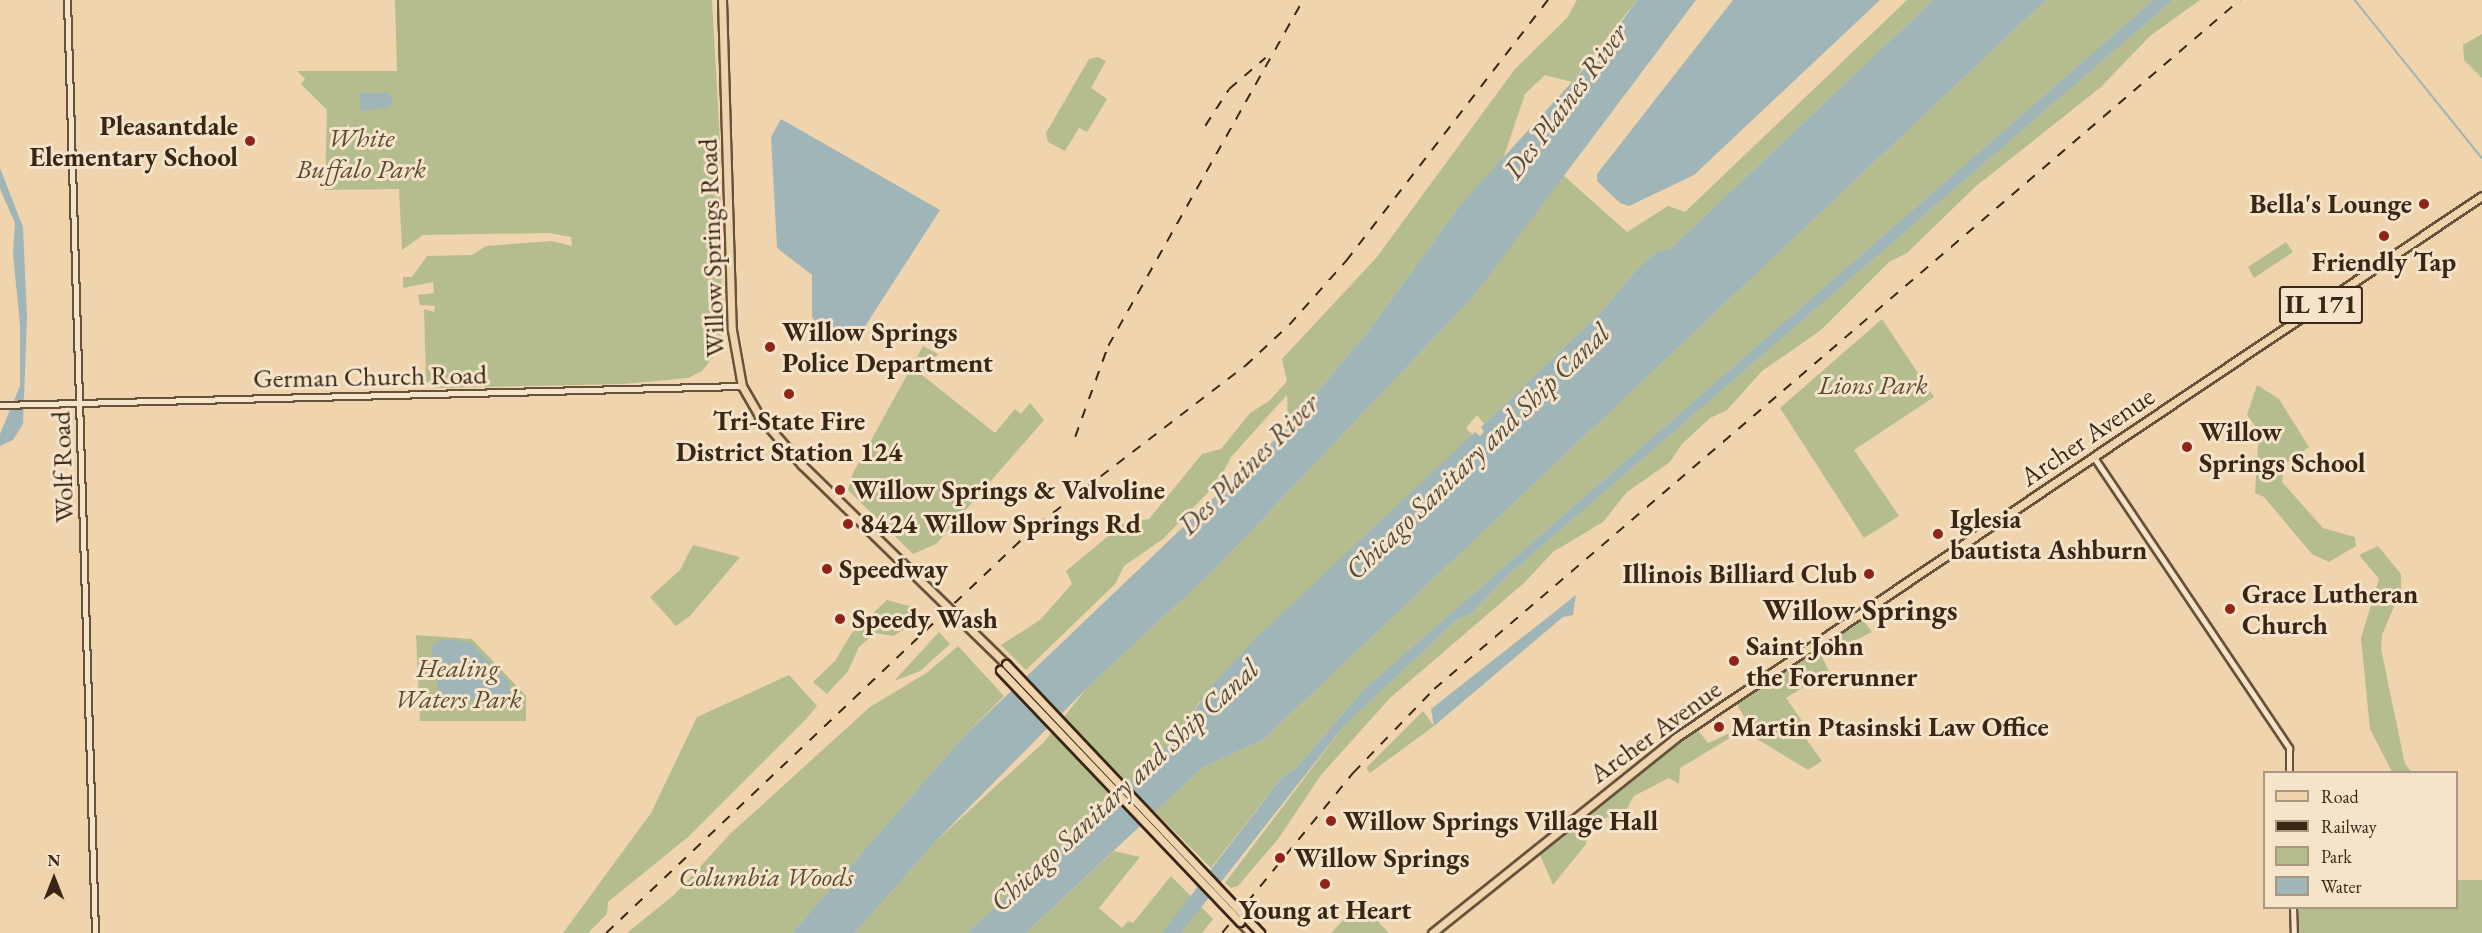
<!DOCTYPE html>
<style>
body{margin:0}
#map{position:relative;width:2482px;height:933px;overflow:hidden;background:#efd4ae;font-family:"EB Garamond",serif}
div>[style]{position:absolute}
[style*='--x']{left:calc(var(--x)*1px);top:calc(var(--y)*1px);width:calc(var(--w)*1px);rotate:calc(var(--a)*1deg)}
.green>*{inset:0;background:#b5bd8e}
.water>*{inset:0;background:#a0b5b7}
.stream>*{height:1.5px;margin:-0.75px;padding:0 0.75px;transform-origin:0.75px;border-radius:0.75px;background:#a0b5b7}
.roads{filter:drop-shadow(2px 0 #67523b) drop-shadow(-2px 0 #67523b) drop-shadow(0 2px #67523b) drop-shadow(0 -2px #67523b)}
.minor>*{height:5px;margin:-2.5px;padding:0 2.5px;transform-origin:2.5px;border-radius:2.5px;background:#f5e3ca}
.major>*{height:7px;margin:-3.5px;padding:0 3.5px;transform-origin:3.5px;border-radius:3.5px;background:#efd4ae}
.rail>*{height:1.5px;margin-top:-0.75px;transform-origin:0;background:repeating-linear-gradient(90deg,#3a2615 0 10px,transparent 0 20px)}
.bridges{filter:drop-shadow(2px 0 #3a2615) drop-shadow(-2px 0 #3a2615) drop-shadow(0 2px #3a2615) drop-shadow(0 -2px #3a2615)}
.major-bridge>*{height:7px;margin:-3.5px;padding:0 3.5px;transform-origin:3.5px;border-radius:3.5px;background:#efd4ae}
.dots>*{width:16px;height:16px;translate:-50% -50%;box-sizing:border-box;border:3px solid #f5e3ca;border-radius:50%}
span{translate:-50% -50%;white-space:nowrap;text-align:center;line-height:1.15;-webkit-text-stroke:6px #f5e3ca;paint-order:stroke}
.shield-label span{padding:2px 4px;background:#f5e3ca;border:2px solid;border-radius:4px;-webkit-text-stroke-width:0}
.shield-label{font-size:26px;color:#3a2615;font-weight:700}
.poi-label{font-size:27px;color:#3a2615;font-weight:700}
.right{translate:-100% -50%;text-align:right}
.left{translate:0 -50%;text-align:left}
.park-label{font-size:27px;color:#594c33;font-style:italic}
.street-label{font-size:27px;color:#3a2615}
.water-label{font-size:28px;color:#544a3e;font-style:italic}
.quarter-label{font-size:30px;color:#3a2615;font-weight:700}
.legend{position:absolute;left:2263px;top:771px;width:195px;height:138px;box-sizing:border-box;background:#f5e3ca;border:2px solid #aa9782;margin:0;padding:8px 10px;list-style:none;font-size:18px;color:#3a2615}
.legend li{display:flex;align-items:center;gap:12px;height:30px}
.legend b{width:30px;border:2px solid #aa9782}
.north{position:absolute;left:24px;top:849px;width:60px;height:60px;-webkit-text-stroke:4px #f5e3ca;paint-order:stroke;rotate:0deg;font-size:16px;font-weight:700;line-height:24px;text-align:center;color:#3a2615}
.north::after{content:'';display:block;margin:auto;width:21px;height:27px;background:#3a2615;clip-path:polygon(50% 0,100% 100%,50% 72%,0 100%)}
</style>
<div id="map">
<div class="green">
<i style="clip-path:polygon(395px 0,712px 0,720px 142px,722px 346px,702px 371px,688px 378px,623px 384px,435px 388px,426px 382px,424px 309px,434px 312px,435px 306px,420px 305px,418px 295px,434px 293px,433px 282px,403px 288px,403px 277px,412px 277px,427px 256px,472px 255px,486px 246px,552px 241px,572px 246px,571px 237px,549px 233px,423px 235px,402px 250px,399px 189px,325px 190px,327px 110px,301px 84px,305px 79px,297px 71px,397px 71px)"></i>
<i style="clip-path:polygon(1577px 0,1637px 0,1572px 82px,1545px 75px,1525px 94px,1502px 162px,1461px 204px,1370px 329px,1288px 427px,1287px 395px,1231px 457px,1218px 482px,1163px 539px,1124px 566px,1115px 584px,1026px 670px,1001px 645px,1040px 620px,1072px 584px,1066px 571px,1123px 524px,1149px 519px,1202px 454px,1221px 449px,1250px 413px,1269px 401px,1287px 381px,1282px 359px,1377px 257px,1515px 69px,1567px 18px)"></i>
<i style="clip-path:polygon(1907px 0,1933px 0,1670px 249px,1657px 251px,1637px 269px,1602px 311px,1484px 424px,1477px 415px,1466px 428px,1473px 435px,1199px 703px,1169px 746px,967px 933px,855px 933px,936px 841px,1044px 742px,1087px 688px,1215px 569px,1473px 297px,1562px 174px,1627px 232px,1668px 206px,1685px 212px)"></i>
<i style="clip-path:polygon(2046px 0,2153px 0,1364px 689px,1296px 768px,1283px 776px,1211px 868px,1155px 812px,1202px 768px,1264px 739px)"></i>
<i style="clip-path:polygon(2173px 0,2200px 0,2150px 36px,2101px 87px,1975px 187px,1907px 253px,1889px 262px,1821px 330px,1762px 371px,1727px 410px,1710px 418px,1682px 444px,1670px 462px,1627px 492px,1603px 522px,1553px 552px,1524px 583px,1390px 698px,1321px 775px,1278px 839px,1238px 886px,1231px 888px,1225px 883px,1343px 727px,1459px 618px,1470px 615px,1512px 572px)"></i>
<i style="clip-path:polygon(2482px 34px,2482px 78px,2464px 60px,2463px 45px)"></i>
<i style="clip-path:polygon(1098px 57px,1106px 61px,1091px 88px,1107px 99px,1087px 132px,1079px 128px,1065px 151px,1048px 142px,1046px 133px,1089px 59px)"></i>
<i style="clip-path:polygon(2286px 242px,2293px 252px,2254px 278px,2248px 267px)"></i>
<i style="clip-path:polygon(1882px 319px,1934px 397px,1854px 450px,1899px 516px,1864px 538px,1780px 408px)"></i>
<i style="clip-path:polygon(923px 346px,938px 354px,922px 375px,995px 433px,1015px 409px,1021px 414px,1030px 403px,1044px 420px,936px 544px,913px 554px,848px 490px,853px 473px)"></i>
<i style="clip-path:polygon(2257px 385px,2279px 399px,2309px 447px,2284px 465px,2282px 482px,2323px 528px,2355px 537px,2356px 546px,2329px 562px,2312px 554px,2264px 497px,2255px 493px,2259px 431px,2247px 415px)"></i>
<i style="clip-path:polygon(693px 545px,740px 557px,690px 616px,676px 626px,650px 597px,680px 570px)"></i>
<i style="clip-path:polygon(2378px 546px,2401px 574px,2401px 590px,2382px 635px,2381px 649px,2405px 764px,2412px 772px,2392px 772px,2370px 729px,2361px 638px,2379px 579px,2359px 555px)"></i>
<i style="clip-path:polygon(887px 600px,913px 607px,921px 619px,893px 636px,875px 633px,859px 647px,848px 671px,827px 694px,813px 682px,835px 661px,851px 634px)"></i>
<i style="clip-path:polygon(1860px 616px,1872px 632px,1822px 657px,1829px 671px,1786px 698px,1811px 734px,1806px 739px,1822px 761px,1808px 770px,1757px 739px,1735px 701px)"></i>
<i style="clip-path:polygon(939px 632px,950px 644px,920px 671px,894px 681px)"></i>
<i style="clip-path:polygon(416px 635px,472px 639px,526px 696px,526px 721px,420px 721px)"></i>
<i style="clip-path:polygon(958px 646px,1004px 696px,964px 736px,792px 933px,627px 933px,675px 894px,730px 834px,870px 707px,928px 672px)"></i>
<i style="clip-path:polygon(789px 675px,817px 706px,806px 719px,688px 837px,608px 902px,607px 914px,588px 933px,563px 933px,651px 813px,697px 717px)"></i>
<i style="clip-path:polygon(1423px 711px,1434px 726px,1370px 773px,1366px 768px)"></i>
<i style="clip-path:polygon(1697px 729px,1708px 743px,1732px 732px,1735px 735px,1680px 768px,1679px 784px,1669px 778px,1634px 796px,1617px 826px,1608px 817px,1588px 827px,1586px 844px,1553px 885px,1538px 850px)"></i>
<i style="clip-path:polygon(1114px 851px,1140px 857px,1099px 908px,1122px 928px,1128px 921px,1133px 923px,1171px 876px,1213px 919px,1202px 933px,1026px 933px)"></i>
<i style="clip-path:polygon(2457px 880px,2482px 880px,2482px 933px,2295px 933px,2295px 908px,2456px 908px)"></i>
<i style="clip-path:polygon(1357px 906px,1364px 914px,1368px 911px,1389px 933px,1331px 933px)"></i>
</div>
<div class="water">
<i style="clip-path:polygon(1637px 0,1696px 0,1473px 297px,1215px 569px,1087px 688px,936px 841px,855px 933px,792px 933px,964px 736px,1288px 427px,1370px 329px,1461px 204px,1603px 48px)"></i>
<i style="clip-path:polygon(1733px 0,1880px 0,1694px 175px,1629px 206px,1620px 203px,1597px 181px,1597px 174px)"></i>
<i style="clip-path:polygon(1933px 0,2046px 0,1264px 739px,1202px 768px,1026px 933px,967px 933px,1168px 746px,1217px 680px,1255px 639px,1475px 432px,1480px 436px,1484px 432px,1481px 427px,1602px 311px,1637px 269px,1657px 251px,1670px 249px)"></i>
<i style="clip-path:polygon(2153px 0,2173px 0,1512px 572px,1470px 615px,1459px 618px,1343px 727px,1181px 933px,1162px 933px,1283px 776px,1296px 768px,1364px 689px)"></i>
<i style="clip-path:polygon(359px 93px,388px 93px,393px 98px,390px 107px,361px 111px)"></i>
<i style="clip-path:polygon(781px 119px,940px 210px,862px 331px,836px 337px,817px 324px,812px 317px,812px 275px,777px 248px,771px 137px)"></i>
<i style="clip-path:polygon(0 168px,23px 227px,27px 317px,23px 424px,13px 440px,0 446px,0 434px,20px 386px,20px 325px,13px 254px,15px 223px,0 189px)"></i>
<i style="clip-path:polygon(1576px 595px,1573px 615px,1563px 617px,1434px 726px,1431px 709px)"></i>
<i style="clip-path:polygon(441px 639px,470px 642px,509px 682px,510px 693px,480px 701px,442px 699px,432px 667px,432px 646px)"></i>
</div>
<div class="stream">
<i style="--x:2355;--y:0;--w:203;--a:51.2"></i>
</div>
<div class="roads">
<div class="minor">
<i style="--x:67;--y:0;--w:933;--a:88.28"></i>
<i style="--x:0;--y:405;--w:742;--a:-1.47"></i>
<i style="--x:2093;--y:456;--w:352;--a:56.1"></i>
<i style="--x:2289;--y:748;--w:24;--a:90"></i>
<i style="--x:2293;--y:908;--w:25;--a:88"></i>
</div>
<div class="major">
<i style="--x:722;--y:0;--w:330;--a:88.3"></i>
<i style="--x:732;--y:330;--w:57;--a:79.9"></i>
<i style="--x:742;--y:386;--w:34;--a:60"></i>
<i style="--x:759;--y:416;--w:65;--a:48.7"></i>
<i style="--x:802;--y:465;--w:285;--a:44.3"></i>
<i style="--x:1240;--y:922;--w:16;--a:45"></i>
<i style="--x:1432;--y:933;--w:312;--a:-38.7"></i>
<i style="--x:1675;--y:738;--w:972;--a:-33.89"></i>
</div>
</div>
<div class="rail">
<i style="--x:1205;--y:126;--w:44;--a:-57"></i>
<i style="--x:1229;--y:89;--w:48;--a:-40.7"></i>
<i style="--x:1075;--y:437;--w:97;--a:-70.1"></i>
<i style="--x:1108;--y:346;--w:397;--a:-60.6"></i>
<i style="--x:606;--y:933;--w:593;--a:-43.43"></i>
<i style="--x:1037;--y:525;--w:262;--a:-37.4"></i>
<i style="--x:1245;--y:366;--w:60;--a:-43"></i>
<i style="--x:1289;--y:325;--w:86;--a:-48.3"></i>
<i style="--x:1346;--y:261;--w:330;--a:-52.3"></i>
<i style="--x:1222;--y:933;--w:207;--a:-50.7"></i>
<i style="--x:1353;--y:773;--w:117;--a:-46"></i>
<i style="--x:1434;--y:689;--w:1060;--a:-40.53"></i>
</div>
<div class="bridges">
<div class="major-bridge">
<i style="--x:1006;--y:664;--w:370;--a:46.6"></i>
<i style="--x:1000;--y:670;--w:348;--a:46.4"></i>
</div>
</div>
<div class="dots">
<i style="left:250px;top:141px;background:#8f2418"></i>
<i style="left:2424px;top:204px;background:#8f2418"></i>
<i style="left:2384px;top:236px;background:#8f2418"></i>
<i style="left:770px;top:347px;background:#8f2418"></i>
<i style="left:789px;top:394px;background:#8f2418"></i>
<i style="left:2187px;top:447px;background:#8f2418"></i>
<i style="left:840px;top:490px;background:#8f2418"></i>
<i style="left:848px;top:524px;background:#8f2418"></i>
<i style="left:1938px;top:534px;background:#8f2418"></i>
<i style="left:827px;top:569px;background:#8f2418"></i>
<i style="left:1869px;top:574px;background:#8f2418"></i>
<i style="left:2230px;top:609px;background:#8f2418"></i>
<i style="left:840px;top:619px;background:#8f2418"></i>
<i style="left:1734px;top:661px;background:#8f2418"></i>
<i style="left:1719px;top:727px;background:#8f2418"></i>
<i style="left:1331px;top:821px;background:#8f2418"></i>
<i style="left:1280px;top:858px;background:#8f2418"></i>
<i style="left:1325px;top:884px;background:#8f2418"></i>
</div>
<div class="shield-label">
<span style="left:2321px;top:305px">IL 171</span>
</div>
<div class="poi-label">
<span class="right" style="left:238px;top:141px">Pleasantdale<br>Elementary School</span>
<span class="right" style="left:2412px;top:204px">Bella's Lounge</span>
<span style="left:2384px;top:262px">Friendly Tap</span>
<span class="left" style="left:782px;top:347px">Willow Springs<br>Police Department</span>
<span style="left:789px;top:436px">Tri-State Fire<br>District Station 124</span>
<span class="left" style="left:2199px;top:447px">Willow<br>Springs School</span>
<span class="left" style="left:852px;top:490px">Willow Springs &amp; Valvoline</span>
<span class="left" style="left:1950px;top:534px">Iglesia<br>bautista Ashburn</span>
<span class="left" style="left:860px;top:524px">8424 Willow Springs Rd</span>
<span class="left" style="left:839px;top:569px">Speedway</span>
<span class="right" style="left:1857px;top:574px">Illinois Billiard Club</span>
<span class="left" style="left:2242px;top:609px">Grace Lutheran<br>Church</span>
<span class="left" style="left:852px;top:619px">Speedy Wash</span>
<span class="left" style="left:1746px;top:661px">Saint John<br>the Forerunner</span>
<span class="left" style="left:1731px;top:727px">Martin Ptasinski Law Office</span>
<span class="left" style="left:1343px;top:821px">Willow Springs Village Hall</span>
<span class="left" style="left:1294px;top:858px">Willow Springs</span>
<span style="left:1325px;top:910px">Young at Heart</span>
</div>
<div class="park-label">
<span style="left:361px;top:153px">White<br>Buffalo Park</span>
<span style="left:1873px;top:385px">Lions Park</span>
<span style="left:458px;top:683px">Healing<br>Waters Park</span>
<span style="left:766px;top:877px">Columbia Woods</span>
</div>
<div class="street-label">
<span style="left:711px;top:248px;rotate:-92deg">Willow Springs Road</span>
<span style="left:370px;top:376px;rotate:-1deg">German Church Road</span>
<span style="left:2087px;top:436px;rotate:-34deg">Archer Avenue</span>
<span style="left:62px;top:467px;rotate:-92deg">Wolf Road</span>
<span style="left:1655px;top:731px;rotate:-36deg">Archer Avenue</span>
</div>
<div class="water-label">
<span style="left:1565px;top:101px;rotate:-53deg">Des Plaines River</span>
<span style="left:1477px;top:451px;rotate:-44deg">Chicago Sanitary and Ship Canal</span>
<span style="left:1248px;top:464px;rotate:-45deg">Des Plaines River</span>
<span style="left:1124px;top:785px;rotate:-43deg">Chicago Sanitary and Ship Canal</span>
</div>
<div class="quarter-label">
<span style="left:1860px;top:610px">Willow Springs</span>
</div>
<ul class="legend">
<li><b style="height:8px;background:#efd4ae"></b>Road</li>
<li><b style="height:8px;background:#3a2615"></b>Railway</li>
<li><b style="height:16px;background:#b5bd8e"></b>Park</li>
<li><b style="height:16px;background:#a0b5b7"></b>Water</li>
</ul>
<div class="north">N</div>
</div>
